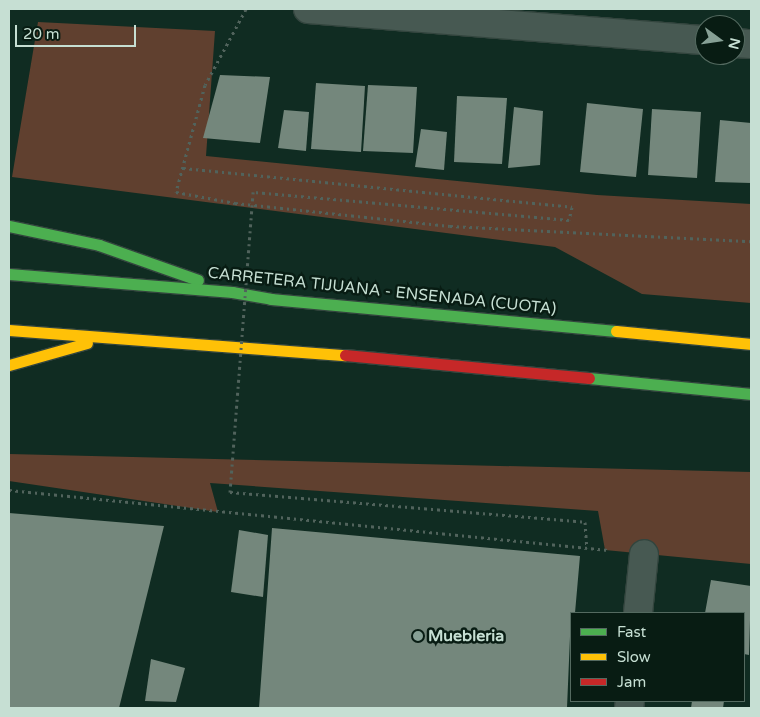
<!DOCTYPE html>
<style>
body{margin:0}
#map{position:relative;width:760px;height:717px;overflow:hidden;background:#102c22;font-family:"Varela Round",sans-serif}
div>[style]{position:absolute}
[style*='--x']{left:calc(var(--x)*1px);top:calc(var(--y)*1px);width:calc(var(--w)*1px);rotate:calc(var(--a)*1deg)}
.green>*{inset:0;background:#60402f}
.building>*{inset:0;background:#74877c}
.path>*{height:3px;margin-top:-1.5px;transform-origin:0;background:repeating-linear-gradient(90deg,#51635c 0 2.5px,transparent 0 6.5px)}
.roads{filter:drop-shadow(1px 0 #33453e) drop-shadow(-1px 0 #33453e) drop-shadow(0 1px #33453e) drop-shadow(0 -1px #33453e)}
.street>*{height:28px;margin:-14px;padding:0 14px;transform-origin:14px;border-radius:14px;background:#475952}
.fast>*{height:11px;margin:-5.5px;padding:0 5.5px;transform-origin:5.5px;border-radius:5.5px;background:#4caf50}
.slow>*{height:11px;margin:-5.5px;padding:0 5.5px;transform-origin:5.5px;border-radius:5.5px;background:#ffc107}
.jam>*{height:11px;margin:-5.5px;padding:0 5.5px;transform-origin:5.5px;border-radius:5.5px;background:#c62828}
.path-bridge>*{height:3px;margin-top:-1.5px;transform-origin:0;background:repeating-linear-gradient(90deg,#51635c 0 2.5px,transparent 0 6.5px)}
.dots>*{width:14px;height:14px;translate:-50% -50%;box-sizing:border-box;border:2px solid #081c13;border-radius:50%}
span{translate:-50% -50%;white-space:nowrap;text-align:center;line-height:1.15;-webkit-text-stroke:5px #081c13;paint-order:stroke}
.street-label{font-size:16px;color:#c6dfd3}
.poi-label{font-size:16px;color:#c6dfd3;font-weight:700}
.left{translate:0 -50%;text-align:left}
.frame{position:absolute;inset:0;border:10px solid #c6dfd3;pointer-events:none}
.legend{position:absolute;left:570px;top:612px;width:175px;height:90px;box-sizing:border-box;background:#081c13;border:1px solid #546a60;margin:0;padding:6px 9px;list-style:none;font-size:15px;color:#c6dfd3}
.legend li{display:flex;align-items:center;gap:10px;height:25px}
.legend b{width:25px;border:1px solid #546a60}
.north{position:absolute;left:695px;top:15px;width:50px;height:50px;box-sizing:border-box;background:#081c13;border:1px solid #546a60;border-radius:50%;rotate:104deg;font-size:14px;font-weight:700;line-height:20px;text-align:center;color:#c6dfd3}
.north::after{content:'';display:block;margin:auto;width:18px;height:22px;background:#86a095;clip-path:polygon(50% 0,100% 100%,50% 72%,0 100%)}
.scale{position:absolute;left:15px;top:25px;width:121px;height:22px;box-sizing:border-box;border:2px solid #c6dfd3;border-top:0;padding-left:6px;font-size:15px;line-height:18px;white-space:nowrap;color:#c6dfd3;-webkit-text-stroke:4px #081c13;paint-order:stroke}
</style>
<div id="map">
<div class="green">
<i style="clip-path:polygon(38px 22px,215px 31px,206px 156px,597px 195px,751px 204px,751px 303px,642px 294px,555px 247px,12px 177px)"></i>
<i style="clip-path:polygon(9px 454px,751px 472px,751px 564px,605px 550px,598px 511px,210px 483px,218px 512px,9px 481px)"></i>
</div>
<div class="building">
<i style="clip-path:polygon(220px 75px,270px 77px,260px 143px,203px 138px)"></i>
<i style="clip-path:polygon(316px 83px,365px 86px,361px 152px,311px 149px)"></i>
<i style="clip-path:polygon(368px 85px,417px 87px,413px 153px,363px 151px)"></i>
<i style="clip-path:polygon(457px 96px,507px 98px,502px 164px,454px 162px)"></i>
<i style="clip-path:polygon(587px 103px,643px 109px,636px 177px,580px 172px)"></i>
<i style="clip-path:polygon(514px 107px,543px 111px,540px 165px,508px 168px)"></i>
<i style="clip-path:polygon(652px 109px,701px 112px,697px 178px,648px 175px)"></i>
<i style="clip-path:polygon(284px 110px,309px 112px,306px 151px,278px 148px)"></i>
<i style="clip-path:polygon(720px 120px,751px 123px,751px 183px,715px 182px)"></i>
<i style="clip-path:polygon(421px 129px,447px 132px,444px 170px,415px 167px)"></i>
<i style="clip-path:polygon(9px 513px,164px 526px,119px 708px,9px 708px)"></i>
<i style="clip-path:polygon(272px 528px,580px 556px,575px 613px,571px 613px,567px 708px,259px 708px)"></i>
<i style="clip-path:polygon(239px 530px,268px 535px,263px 597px,231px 592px)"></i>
<i style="clip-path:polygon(711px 580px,751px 586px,749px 655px,744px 654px,744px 613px,705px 613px)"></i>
<i style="clip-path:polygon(151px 659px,185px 668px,176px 702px,145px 701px)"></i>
<i style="clip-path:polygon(692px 701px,724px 701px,723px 708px,691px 708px)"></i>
</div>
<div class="path">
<i style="--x:246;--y:9;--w:86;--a:118.3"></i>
<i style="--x:205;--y:85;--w:111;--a:105.2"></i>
<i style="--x:176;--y:192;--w:60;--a:10.6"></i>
<i style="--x:235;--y:203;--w:216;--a:6.1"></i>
<i style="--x:450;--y:226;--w:301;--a:2.9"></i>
<i style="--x:183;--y:168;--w:391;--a:5.7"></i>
<i style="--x:572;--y:207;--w:13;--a:103"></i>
<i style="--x:569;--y:220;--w:317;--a:-174.9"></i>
<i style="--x:9;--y:490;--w:602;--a:5.72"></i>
<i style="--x:230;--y:492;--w:356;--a:4.8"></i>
<i style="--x:585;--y:522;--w:26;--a:86"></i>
</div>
<div class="roads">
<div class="street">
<i style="--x:308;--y:9;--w:398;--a:4.5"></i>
<i style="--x:735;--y:43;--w:16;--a:4"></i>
<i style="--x:638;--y:613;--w:59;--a:-84.2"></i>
<i style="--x:629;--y:708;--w:7;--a:-82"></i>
</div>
<div class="fast">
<i style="--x:9;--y:226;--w:92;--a:11.9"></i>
<i style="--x:99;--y:245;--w:105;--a:19.5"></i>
<i style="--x:9;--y:274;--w:224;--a:4.6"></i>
<i style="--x:232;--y:292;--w:40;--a:10"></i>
<i style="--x:271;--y:299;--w:346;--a:5.3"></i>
<i style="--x:589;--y:378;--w:163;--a:5.6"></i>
</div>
<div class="slow">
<i style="--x:9;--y:330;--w:337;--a:4.3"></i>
<i style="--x:616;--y:331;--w:136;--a:5.5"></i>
<i style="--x:9;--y:365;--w:81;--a:-15.8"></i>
</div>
<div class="jam">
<i style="--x:345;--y:355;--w:245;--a:5.4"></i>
</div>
</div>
<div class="path-bridge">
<i style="--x:230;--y:492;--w:301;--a:-85.6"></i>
</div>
<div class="dots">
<i style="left:418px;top:636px;background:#86a095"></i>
</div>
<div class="street-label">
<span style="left:382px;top:291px;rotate:6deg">CARRETERA TIJUANA - ENSENADA (CUOTA)</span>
</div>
<div class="poi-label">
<span class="left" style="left:428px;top:636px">Muebleria</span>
</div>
<div class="frame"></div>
<ul class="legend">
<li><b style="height:6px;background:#4caf50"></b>Fast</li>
<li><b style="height:6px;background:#ffc107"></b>Slow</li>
<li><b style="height:6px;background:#c62828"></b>Jam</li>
</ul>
<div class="north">N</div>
<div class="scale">20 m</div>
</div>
